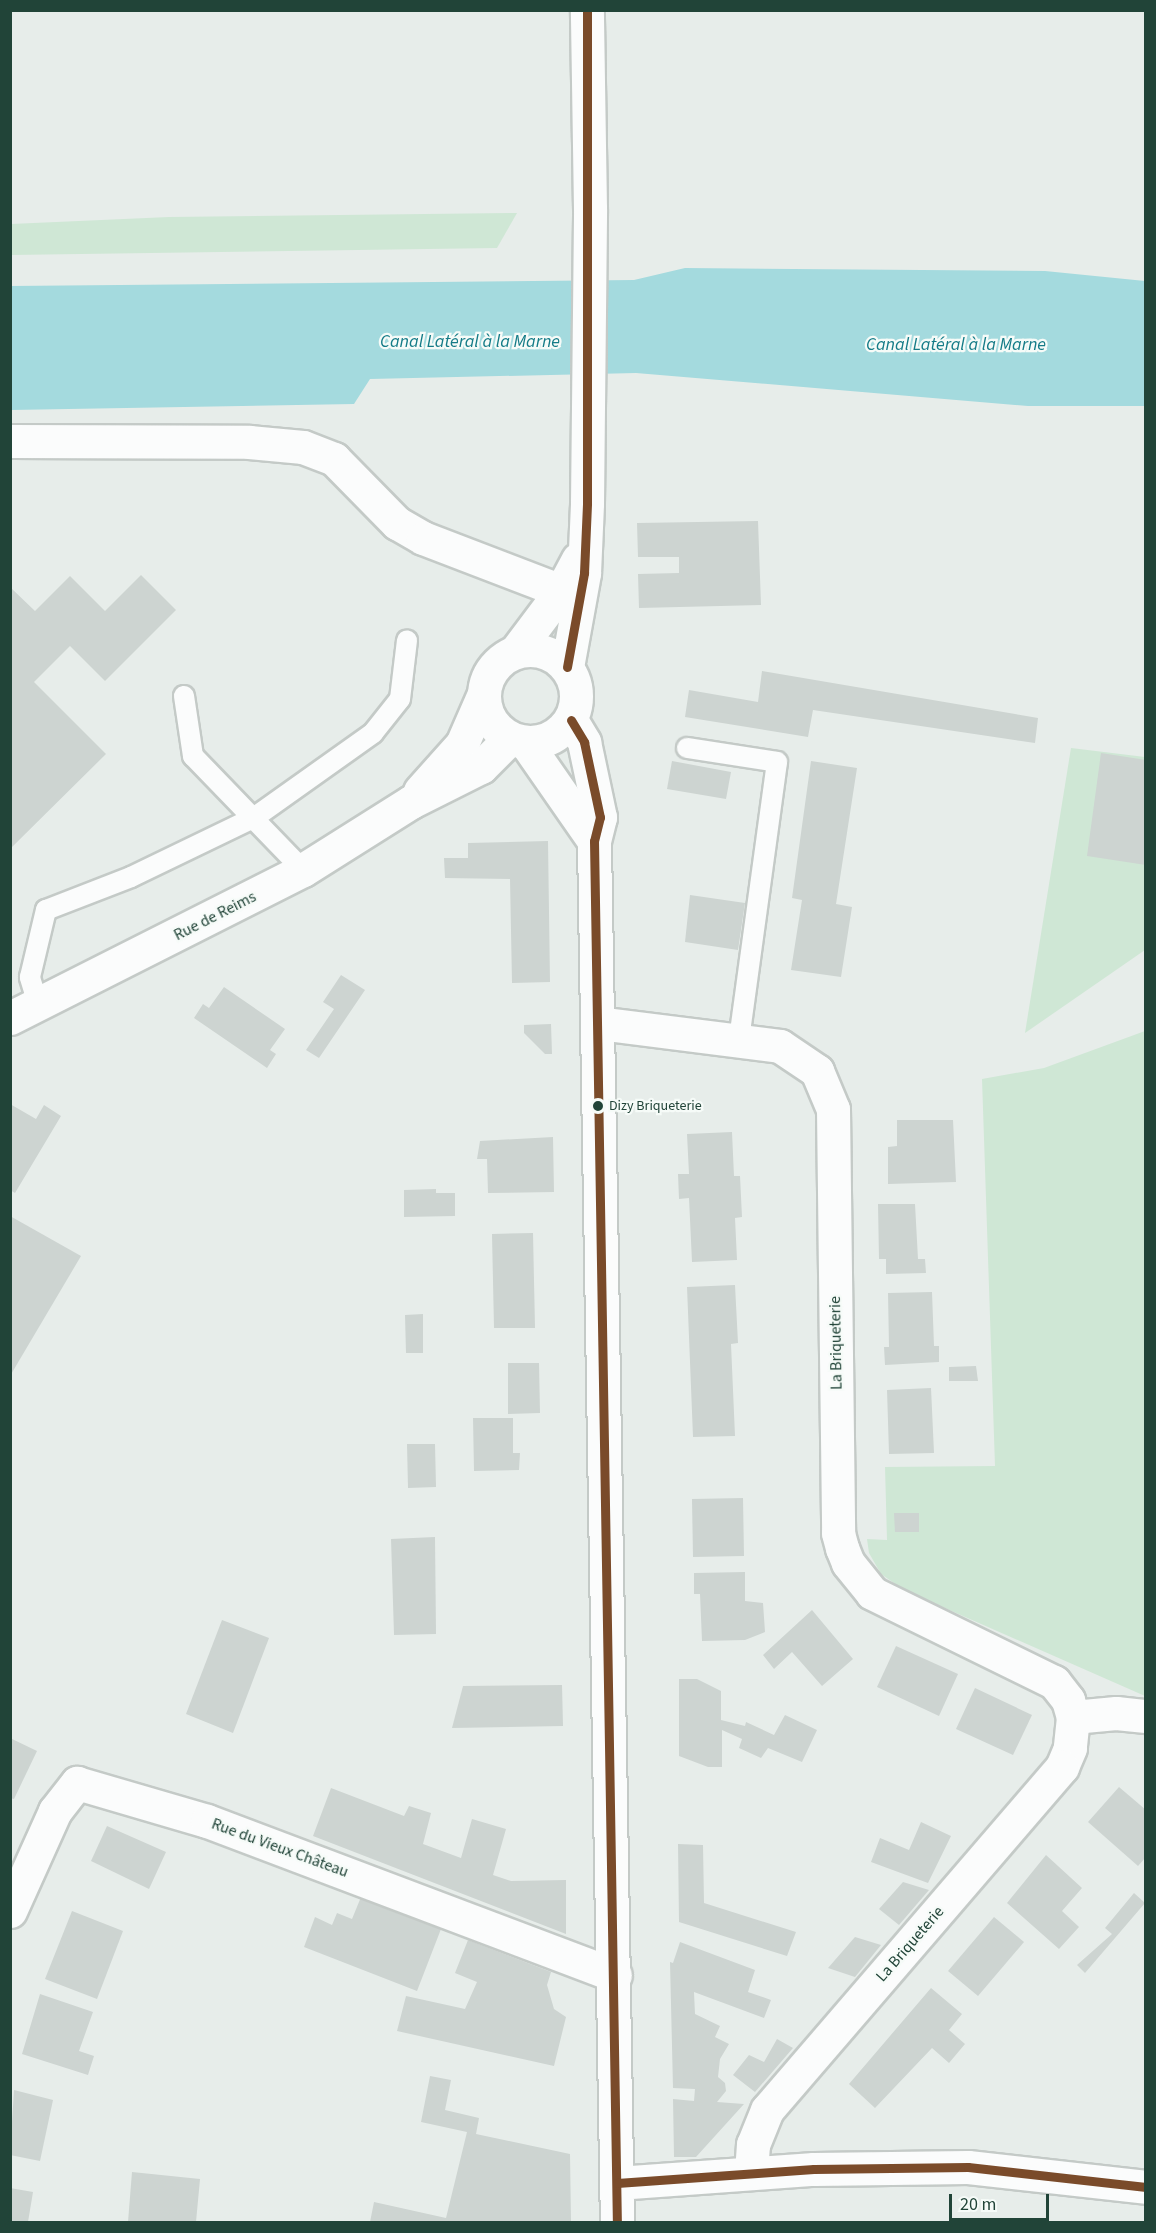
<!DOCTYPE html>
<meta charset="utf-8">
<style>
body{margin:0}
#map{position:relative;width:1156px;height:2233px;overflow:hidden;background:#e7edea;font-family:"Source Sans 3",sans-serif}
div>[style]{position:absolute}
[style*='--x']{left:calc(var(--x)*1px);top:calc(var(--y)*1px);width:calc(var(--w)*1px);rotate:calc(var(--a)*1deg)}
.green>*{inset:0;background:#cfe7d5}
.water>*{inset:0;background:#a4dade}
.building>*{inset:0;background:#cdd4d1}
.roads{filter:drop-shadow(2px 0 #c4cac7) drop-shadow(-2px 0 #c4cac7) drop-shadow(0 2px #c4cac7) drop-shadow(0 -2px #c4cac7)}
.lane>*{height:20px;margin:-10px;padding:0 10px;transform-origin:10px;border-radius:10px;background:#fbfcfc}
.street>*{height:33px;margin:-16.5px;padding:0 16.5px;transform-origin:16.5px;border-radius:16.5px;background:#fbfcfc}
.secondary>*{height:33px;margin:-16.5px;padding:0 16.5px;transform-origin:16.5px;border-radius:16.5px;background:#fbfcfc}
.secondary>.ring{margin:-16.5px;padding:0;box-sizing:content-box;background:none;border:33px solid #fbfcfc;border-radius:50%}
.bus-1>*{height:9px;margin:-4.5px;padding:0 4.5px;transform-origin:4.5px;border-radius:4.5px;background:#7a4b2a}
.dots>*{width:16px;height:16px;translate:-50% -50%;box-sizing:border-box;border:3px solid #f6fbf8;border-radius:50%}
span{translate:-50% -50%;white-space:nowrap;text-align:center;line-height:1.15;-webkit-text-stroke:4.5px #f6fbf8;paint-order:stroke}
.bus-label{font-size:14px;color:#214438}
.left{translate:0 -50%;text-align:left}
.street-label{font-size:16px;color:#214438}
.water-label{font-size:18px;color:#147b87;font-style:italic}
.frame{position:absolute;inset:0;border:12px solid #214438;pointer-events:none}
.scale{position:absolute;left:949px;top:2194px;width:100px;height:27px;box-sizing:border-box;border:3px solid #214438;border-top:0;padding-left:8px;font-size:18px;line-height:21px;white-space:nowrap;color:#214438;-webkit-text-stroke:4px #f6fbf8;paint-order:stroke}
</style>
<div id="map">
<div class="green">
<i style="clip-path:polygon(517px 213px,497px 248px,11px 255px,11px 224px,169px 217px)"></i>
<i style="clip-path:polygon(1071px 748px,1145px 757px,1145px 950px,1025px 1033px)"></i>
<i style="clip-path:polygon(1145px 1031px,1145px 1696px,904px 1590px,881px 1574px,869px 1553px,867px 1539px,887px 1540px,885px 1467px,995px 1466px,982px 1079px,1044px 1068px)"></i>
</div>
<div class="water">
<i style="clip-path:polygon(685px 268px,1045px 271px,1145px 281px,1145px 406px,1028px 406px,636px 373px,370px 379px,354px 404px,11px 410px,10px 286px,634px 280px)"></i>
</div>
<div class="building">
<i style="clip-path:polygon(758px 521px,761px 605px,639px 608px,638px 574px,679px 573px,679px 557px,638px 557px,637px 523px)"></i>
<i style="clip-path:polygon(141px 575px,176px 610px,105px 681px,70px 646px,34px 682px,106px 754px,10px 849px,10px 587px,35px 611px,70px 576px,105px 611px)"></i>
<i style="clip-path:polygon(762px 671px,1038px 718px,1035px 743px,813px 710px,808px 737px,685px 717px,689px 690px,758px 702px)"></i>
<i style="clip-path:polygon(1101px 753px,1146px 760px,1146px 865px,1087px 856px)"></i>
<i style="clip-path:polygon(672px 761px,731px 772px,726px 799px,667px 789px)"></i>
<i style="clip-path:polygon(811px 761px,857px 768px,836px 904px,852px 907px,841px 977px,791px 970px,802px 900px,792px 898px)"></i>
<i style="clip-path:polygon(548px 841px,550px 982px,512px 983px,510px 879px,445px 878px,444px 858px,468px 858px,468px 843px)"></i>
<i style="clip-path:polygon(690px 895px,745px 903px,738px 950px,685px 942px)"></i>
<i style="clip-path:polygon(341px 975px,365px 990px,319px 1058px,306px 1050px,334px 1009px,323px 1002px)"></i>
<i style="clip-path:polygon(224px 987px,285px 1029px,270px 1050px,276px 1054px,267px 1068px,194px 1018px,203px 1004px,209px 1008px)"></i>
<i style="clip-path:polygon(551px 1024px,552px 1054px,545px 1054px,524px 1033px,524px 1025px)"></i>
<i style="clip-path:polygon(10px 1104px,36px 1119px,44px 1105px,61px 1116px,15px 1193px,10px 1190px)"></i>
<i style="clip-path:polygon(897px 1120px,953px 1120px,956px 1182px,888px 1184px,888px 1147px,897px 1146px)"></i>
<i style="clip-path:polygon(732px 1132px,734px 1176px,740px 1176px,742px 1217px,735px 1218px,737px 1260px,692px 1262px,689px 1198px,679px 1199px,678px 1174px,689px 1174px,687px 1134px)"></i>
<i style="clip-path:polygon(553px 1137px,554px 1192px,488px 1193px,487px 1159px,477px 1159px,480px 1141px)"></i>
<i style="clip-path:polygon(436px 1189px,436px 1193px,455px 1193px,455px 1216px,404px 1217px,404px 1190px)"></i>
<i style="clip-path:polygon(878px 1204px,915px 1204px,918px 1259px,925px 1259px,926px 1273px,886px 1274px,886px 1259px,879px 1259px)"></i>
<i style="clip-path:polygon(10px 1216px,81px 1256px,10px 1376px)"></i>
<i style="clip-path:polygon(533px 1233px,535px 1328px,494px 1328px,492px 1234px)"></i>
<i style="clip-path:polygon(735px 1285px,738px 1343px,731px 1344px,735px 1436px,693px 1437px,687px 1287px)"></i>
<i style="clip-path:polygon(932px 1292px,934px 1346px,939px 1346px,939px 1362px,885px 1365px,884px 1347px,889px 1347px,888px 1293px)"></i>
<i style="clip-path:polygon(423px 1314px,423px 1353px,406px 1353px,405px 1315px)"></i>
<i style="clip-path:polygon(508px 1363px,539px 1363px,540px 1413px,508px 1414px)"></i>
<i style="clip-path:polygon(976px 1366px,978px 1381px,949px 1381px,949px 1367px)"></i>
<i style="clip-path:polygon(931px 1388px,934px 1453px,889px 1454px,887px 1390px)"></i>
<i style="clip-path:polygon(473px 1418px,513px 1418px,513px 1453px,520px 1453px,519px 1470px,474px 1471px)"></i>
<i style="clip-path:polygon(407px 1444px,435px 1444px,436px 1487px,408px 1488px)"></i>
<i style="clip-path:polygon(743px 1498px,744px 1556px,693px 1557px,692px 1499px)"></i>
<i style="clip-path:polygon(894px 1513px,919px 1513px,919px 1532px,895px 1532px)"></i>
<i style="clip-path:polygon(435px 1537px,436px 1634px,394px 1635px,391px 1539px)"></i>
<i style="clip-path:polygon(745px 1572px,745px 1601px,763px 1603px,765px 1632px,745px 1640px,702px 1641px,700px 1594px,694px 1594px,694px 1573px)"></i>
<i style="clip-path:polygon(812px 1610px,853px 1659px,822px 1686px,792px 1652px,774px 1669px,763px 1655px)"></i>
<i style="clip-path:polygon(222px 1620px,269px 1638px,233px 1733px,186px 1714px)"></i>
<i style="clip-path:polygon(896px 1646px,958px 1674px,939px 1716px,877px 1687px)"></i>
<i style="clip-path:polygon(679px 1679px,697px 1679px,721px 1691px,721px 1720px,745px 1726px,746px 1722px,774px 1735px,785px 1715px,817px 1730px,802px 1762px,768px 1748px,761px 1758px,739px 1748px,742px 1739px,722px 1730px,722px 1767px,708px 1767px,679px 1756px)"></i>
<i style="clip-path:polygon(562px 1685px,563px 1726px,452px 1728px,463px 1686px)"></i>
<i style="clip-path:polygon(975px 1688px,1032px 1715px,1013px 1755px,956px 1729px)"></i>
<i style="clip-path:polygon(10px 1738px,37px 1751px,14px 1799px,10px 1798px)"></i>
<i style="clip-path:polygon(1119px 1787px,1146px 1810px,1146px 1857px,1138px 1866px,1088px 1822px)"></i>
<i style="clip-path:polygon(331px 1788px,404px 1816px,409px 1806px,431px 1813px,423px 1844px,461px 1858px,472px 1819px,506px 1829px,493px 1875px,511px 1881px,566px 1880px,566px 1934px,313px 1836px)"></i>
<i style="clip-path:polygon(921px 1822px,951px 1836px,928px 1883px,871px 1862px,880px 1838px,909px 1850px)"></i>
<i style="clip-path:polygon(107px 1826px,166px 1852px,149px 1889px,91px 1861px)"></i>
<i style="clip-path:polygon(678px 1844px,703px 1845px,704px 1903px,796px 1932px,787px 1956px,679px 1922px)"></i>
<i style="clip-path:polygon(1046px 1855px,1082px 1888px,1062px 1911px,1079px 1927px,1059px 1949px,1007px 1903px)"></i>
<i style="clip-path:polygon(903px 1882px,929px 1890px,899px 1925px,879px 1909px)"></i>
<i style="clip-path:polygon(1134px 1893px,1145px 1903px,1085px 1973px,1077px 1965px,1112px 1934px,1105px 1928px)"></i>
<i style="clip-path:polygon(361px 1897px,441px 1929px,417px 1991px,304px 1947px,315px 1917px,332px 1925px,337px 1913px,352px 1919px)"></i>
<i style="clip-path:polygon(72px 1911px,123px 1931px,97px 1999px,45px 1979px)"></i>
<i style="clip-path:polygon(994px 1917px,1024px 1942px,978px 1996px,948px 1971px)"></i>
<i style="clip-path:polygon(855px 1937px,881px 1945px,855px 1977px,828px 1968px)"></i>
<i style="clip-path:polygon(468px 1940px,551px 1972px,547px 1985px,554px 2009px,566px 2017px,554px 2066px,397px 2031px,406px 1996px,465px 2009px,477px 1982px,455px 1973px)"></i>
<i style="clip-path:polygon(680px 1942px,755px 1970px,748px 1992px,771px 2000px,764px 2018px,694px 1992px,695px 2014px,720px 2026px,715px 2037px,729px 2044px,720px 2059px,718px 2077px,725px 2083px,726px 2091px,717px 2102px,744px 2104px,696px 2157px,674px 2157px,673px 2099px,694px 2101px,695px 2089px,673px 2088px,670px 1962px,673px 1963px)"></i>
<i style="clip-path:polygon(931px 1988px,962px 2014px,949px 2030px,965px 2044px,949px 2063px,932px 2048px,875px 2108px,849px 2084px)"></i>
<i style="clip-path:polygon(40px 1994px,93px 2012px,79px 2051px,94px 2056px,88px 2075px,22px 2054px)"></i>
<i style="clip-path:polygon(777px 2039px,793px 2048px,755px 2092px,733px 2075px,749px 2055px,764px 2062px)"></i>
<i style="clip-path:polygon(430px 2076px,451px 2080px,445px 2110px,479px 2118px,476px 2134px,570px 2154px,571px 2222px,370px 2222px,374px 2202px,446px 2218px,467px 2132px,421px 2122px)"></i>
<i style="clip-path:polygon(14px 2090px,53px 2100px,40px 2161px,10px 2155px)"></i>
<i style="clip-path:polygon(132px 2172px,200px 2179px,196px 2222px,128px 2222px)"></i>
<i style="clip-path:polygon(10px 2188px,33px 2192px,28px 2222px,10px 2222px)"></i>
</div>
<div class="roads">
<div class="lane">
<i style="--x:184;--y:696;--w:61;--a:81.5"></i>
<i style="--x:193;--y:756;--w:158;--a:46"></i>
<i style="--x:687;--y:748;--w:91;--a:8.8"></i>
<i style="--x:777;--y:762;--w:282;--a:97.8"></i>
<i style="--x:38;--y:1004;--w:28;--a:-107"></i>
<i style="--x:30;--y:977;--w:69;--a:-76.6"></i>
<i style="--x:46;--y:910;--w:91;--a:-21.2"></i>
<i style="--x:131;--y:877;--w:138;--a:-25.8"></i>
<i style="--x:255;--y:817;--w:145;--a:-35.4"></i>
<i style="--x:373;--y:733;--w:43;--a:-51.5"></i>
<i style="--x:400;--y:699;--w:59;--a:-83.2"></i>
</div>
<div class="street">
<i style="--x:10;--y:441;--w:239;--a:0.2"></i>
<i style="--x:249;--y:442;--w:54;--a:5.3"></i>
<i style="--x:303;--y:447;--w:33;--a:21"></i>
<i style="--x:334;--y:459;--w:90;--a:45.5"></i>
<i style="--x:397;--y:523;--w:30;--a:30"></i>
<i style="--x:423;--y:538;--w:148;--a:21"></i>
<i style="--x:598;--y:1023;--w:183;--a:7.2"></i>
<i style="--x:780;--y:1046;--w:45;--a:34"></i>
<i style="--x:817;--y:1071;--w:41;--a:67.2"></i>
<i style="--x:833;--y:1109;--w:424;--a:89.3"></i>
<i style="--x:838;--y:1533;--w:16;--a:75"></i>
<i style="--x:842;--y:1548;--w:16;--a:68"></i>
<i style="--x:848;--y:1563;--w:38;--a:51"></i>
<i style="--x:872;--y:1593;--w:203;--a:26.1"></i>
<i style="--x:1054;--y:1682;--w:23;--a:52"></i>
<i style="--x:1068;--y:1700;--w:18;--a:74"></i>
<i style="--x:1073;--y:1717;--w:31;--a:96"></i>
<i style="--x:1070;--y:1748;--w:21;--a:113"></i>
<i style="--x:1062;--y:1767;--w:452;--a:130.7"></i>
<i style="--x:767;--y:2110;--w:37;--a:112"></i>
<i style="--x:753;--y:2144;--w:28;--a:94"></i>
<i style="--x:1073;--y:1717;--w:43;--a:-5.3"></i>
<i style="--x:1116;--y:1713;--w:30;--a:6"></i>
<i style="--x:10;--y:1911;--w:110;--a:-65.8"></i>
<i style="--x:55;--y:1811;--w:36;--a:-52"></i>
<i style="--x:77;--y:1783;--w:135;--a:16.3"></i>
<i style="--x:207;--y:1821;--w:436;--a:20.7"></i>
<i style="--x:617;--y:2183;--w:197;--a:-4.1"></i>
<i style="--x:814;--y:2169;--w:154;--a:-0.7"></i>
<i style="--x:968;--y:2167;--w:179;--a:6.4"></i>
</div>
<div class="secondary">
<i class="ring" style="left:484px;top:650px;width:59px;height:59px"></i>
<i style="--x:516;--y:651;--w:75;--a:-53.1"></i>
<i style="--x:561;--y:591;--w:36;--a:-62"></i>
<i style="--x:567;--y:667;--w:96;--a:-79.7"></i>
<i style="--x:584;--y:573;--w:70;--a:-87.5"></i>
<i style="--x:587;--y:503;--w:294;--a:-89.4"></i>
<i style="--x:590;--y:209;--w:199;--a:-90.9"></i>
<i style="--x:571;--y:720;--w:26;--a:59"></i>
<i style="--x:584;--y:742;--w:77;--a:78"></i>
<i style="--x:600;--y:817;--w:25;--a:104"></i>
<i style="--x:594;--y:841;--w:1381;--a:89.05"></i>
<i style="--x:526;--y:743;--w:119;--a:55.2"></i>
<i style="--x:420;--y:791;--w:63;--a:-48.2"></i>
<i style="--x:462;--y:744;--w:52;--a:-66.4"></i>
<i style="--x:10;--y:1018;--w:328;--a:-26.8"></i>
<i style="--x:303;--y:870;--w:128;--a:-32.2"></i>
<i style="--x:411;--y:802;--w:78;--a:-26.6"></i>
<i style="--x:481;--y:767;--w:41;--a:-45"></i>
</div>
</div>
<div class="bus-1">
<i style="--x:567;--y:667;--w:96;--a:-79.7"></i>
<i style="--x:584;--y:573;--w:70;--a:-87.5"></i>
<i style="--x:587;--y:503;--w:493;--a:-90"></i>
<i style="--x:571;--y:720;--w:26;--a:59"></i>
<i style="--x:584;--y:742;--w:77;--a:78"></i>
<i style="--x:600;--y:817;--w:25;--a:104"></i>
<i style="--x:594;--y:841;--w:1381;--a:89.05"></i>
<i style="--x:617;--y:2183;--w:197;--a:-4.1"></i>
<i style="--x:814;--y:2169;--w:154;--a:-0.7"></i>
<i style="--x:968;--y:2167;--w:179;--a:6.4"></i>
</div>
<div class="dots">
<i style="left:598px;top:1106px;background:#214438"></i>
</div>
<div class="bus-label">
<span class="left" style="left:609px;top:1106px">Dizy Briqueterie</span>
</div>
<div class="street-label">
<span style="left:215px;top:916px;rotate:-27deg">Rue de Reims</span>
<span style="left:836px;top:1343px;rotate:-91deg">La Briqueterie</span>
<span style="left:280px;top:1848px;rotate:20deg">Rue du Vieux Château</span>
<span style="left:910px;top:1944px;rotate:-49deg">La Briqueterie</span>
</div>
<div class="water-label">
<span style="left:470px;top:342px">Canal Latéral à la Marne</span>
<span style="left:956px;top:345px">Canal Latéral à la Marne</span>
</div>
<div class="frame"></div>
<div class="scale">20 m</div>
</div>
